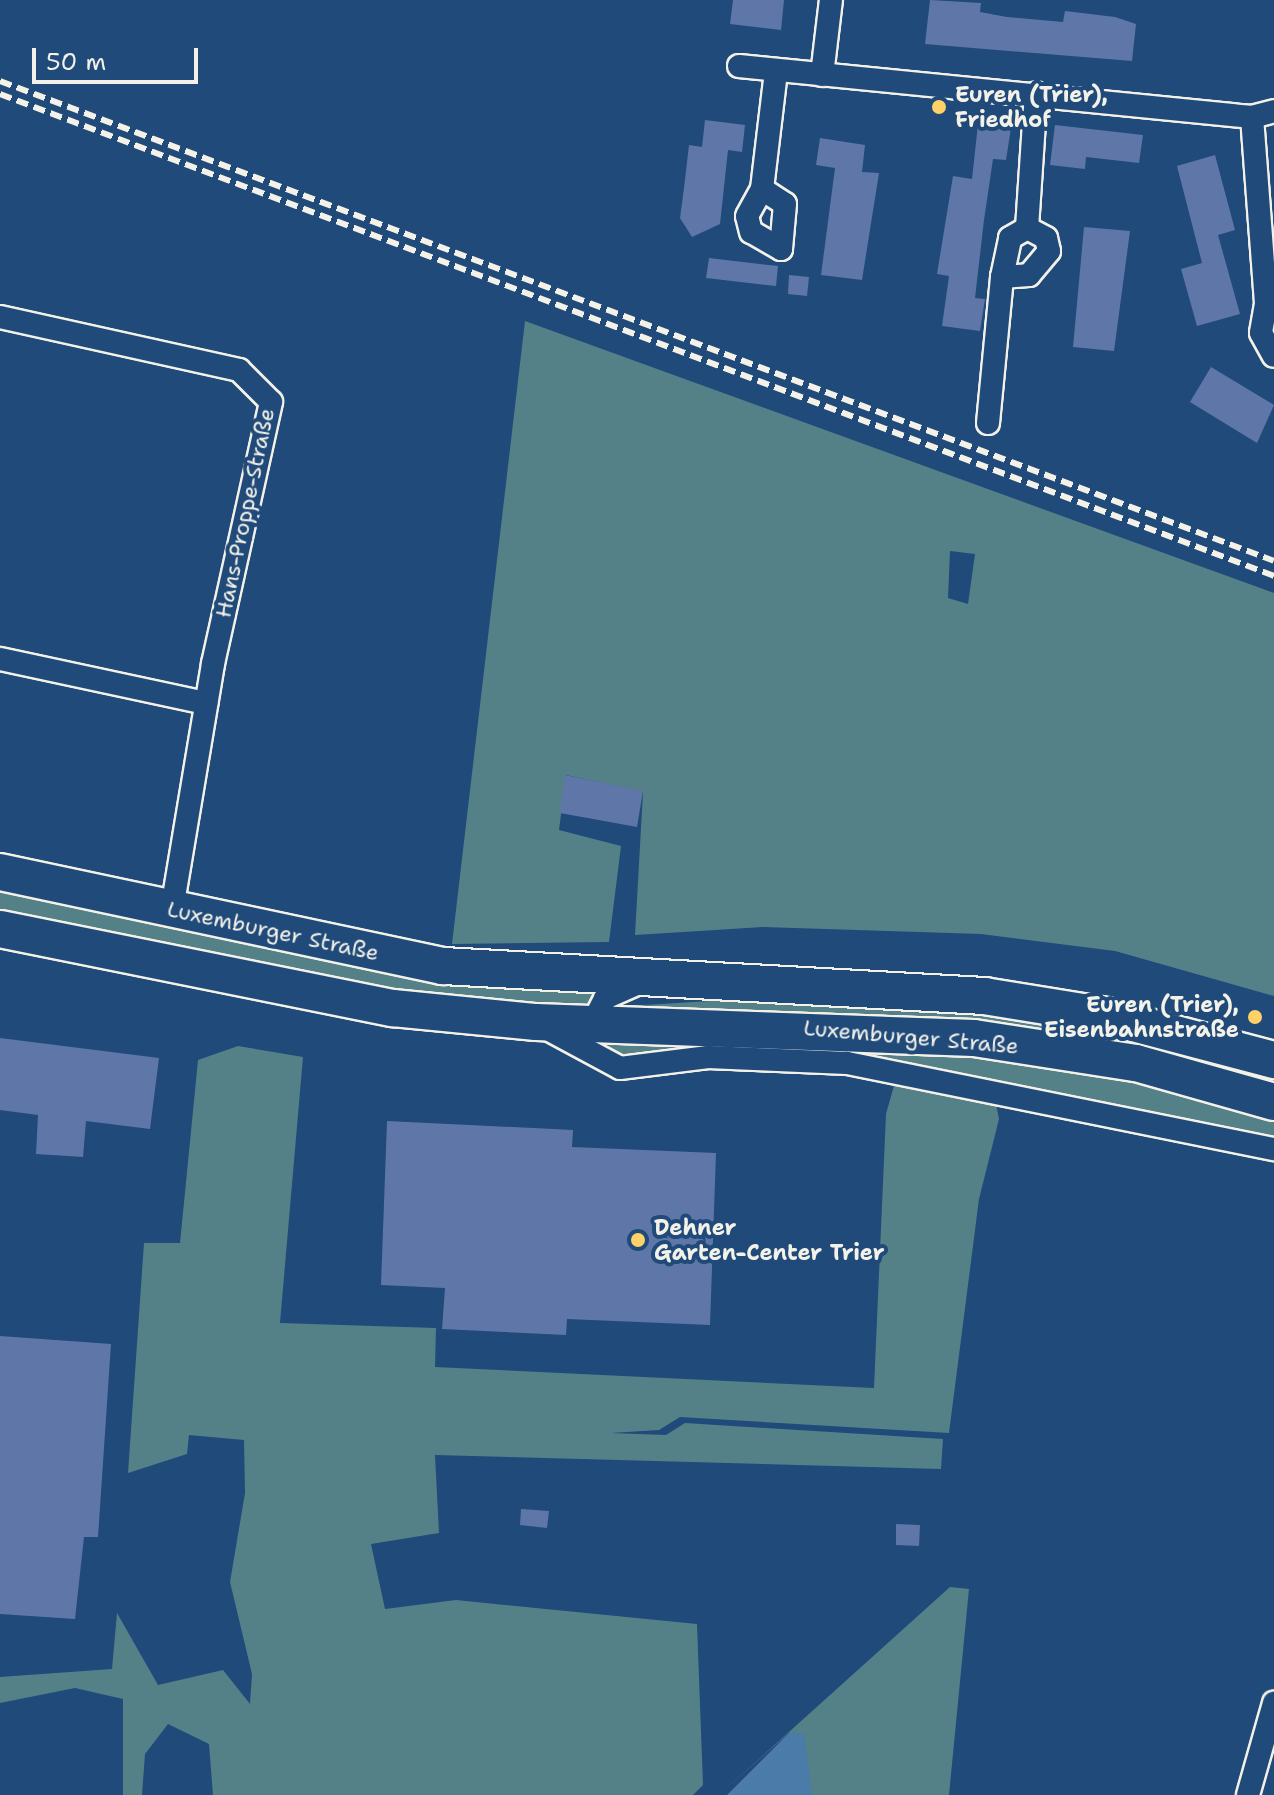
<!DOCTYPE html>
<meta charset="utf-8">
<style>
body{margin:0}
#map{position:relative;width:1274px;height:1795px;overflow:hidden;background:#1f4a7a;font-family:"Shantell Sans",sans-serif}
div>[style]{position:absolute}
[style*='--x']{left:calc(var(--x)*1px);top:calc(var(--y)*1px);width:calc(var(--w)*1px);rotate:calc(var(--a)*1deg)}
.green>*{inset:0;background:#548088}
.water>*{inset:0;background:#4b7ba8}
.building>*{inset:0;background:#5e77a8}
.roads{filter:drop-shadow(2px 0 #f4f1e8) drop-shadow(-2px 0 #f4f1e8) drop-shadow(0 2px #f4f1e8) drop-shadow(0 -2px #f4f1e8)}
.street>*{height:22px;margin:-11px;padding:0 11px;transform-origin:11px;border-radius:11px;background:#1f4a7a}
.primary>*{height:36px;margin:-18px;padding:0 18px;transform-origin:18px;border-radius:18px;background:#1f4a7a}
.rail>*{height:6px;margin-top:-3px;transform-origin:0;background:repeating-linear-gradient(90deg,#f4f1e8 0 12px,transparent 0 18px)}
.dots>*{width:22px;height:22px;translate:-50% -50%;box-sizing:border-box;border:4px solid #1f4a7a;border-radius:50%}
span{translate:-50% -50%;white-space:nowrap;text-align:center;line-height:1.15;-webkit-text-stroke:8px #1f4a7a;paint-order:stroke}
.poi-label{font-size:22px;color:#f4f1e8;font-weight:700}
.left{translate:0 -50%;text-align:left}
.right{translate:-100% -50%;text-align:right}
.street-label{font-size:22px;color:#f4f1e8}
.scale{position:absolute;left:32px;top:48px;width:166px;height:36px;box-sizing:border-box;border:4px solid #f4f1e8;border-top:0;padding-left:10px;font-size:24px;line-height:28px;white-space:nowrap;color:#f4f1e8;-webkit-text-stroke:6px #1f4a7a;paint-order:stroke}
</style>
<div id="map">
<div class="green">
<i style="clip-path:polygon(evenodd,525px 321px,1274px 593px,1274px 996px,1115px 951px,981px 934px,763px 927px,635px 935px,643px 792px,566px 775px,559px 830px,621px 846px,609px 942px,452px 944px,525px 321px,950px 551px,975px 554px,968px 604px,948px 598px,950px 551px)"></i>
<i style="clip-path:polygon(0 888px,605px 988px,583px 1008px,422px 999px,0 915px)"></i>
<i style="clip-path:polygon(778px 997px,956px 1002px,1274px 1069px,1274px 1079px,1134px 1044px,627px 1006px)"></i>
<i style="clip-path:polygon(604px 1035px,792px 1039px,1099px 1066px,1274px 1114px,1274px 1137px,860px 1052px,632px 1058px,612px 1054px)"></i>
<i style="clip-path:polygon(238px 1046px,303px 1057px,280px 1323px,436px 1328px,435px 1367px,874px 1388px,886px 1114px,895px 1082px,995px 1099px,999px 1119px,979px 1199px,949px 1433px,680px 1417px,659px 1430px,611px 1433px,666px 1435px,685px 1423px,943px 1439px,941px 1469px,435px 1455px,439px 1533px,371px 1544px,385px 1609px,456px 1600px,697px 1624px,703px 1785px,693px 1795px,213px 1795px,209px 1744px,168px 1724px,145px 1754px,142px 1795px,123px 1795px,123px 1699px,75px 1688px,0 1703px,0 1677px,112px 1669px,117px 1613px,158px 1685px,223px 1670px,250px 1704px,252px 1674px,230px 1582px,245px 1493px,244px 1440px,189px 1435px,187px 1454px,128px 1473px,144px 1243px,180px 1243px,198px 1060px)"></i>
<i style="clip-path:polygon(950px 1587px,969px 1589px,949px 1795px,812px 1795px,790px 1732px,719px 1795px)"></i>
</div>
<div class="water">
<i style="clip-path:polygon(790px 1732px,804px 1734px,812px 1795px,727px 1795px)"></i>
</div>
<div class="building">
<i style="clip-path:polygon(733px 0,784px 0,781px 30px,730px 24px)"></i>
<i style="clip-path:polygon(930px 0,981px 3px,980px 12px,1007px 17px,1063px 22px,1065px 11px,1115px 17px,1136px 24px,1132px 61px,925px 44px)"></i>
<i style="clip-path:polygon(705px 120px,745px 125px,742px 152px,728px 150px,720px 224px,692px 237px,680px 218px,684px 188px,689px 145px,702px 147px)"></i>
<i style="clip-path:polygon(978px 124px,1011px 128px,1006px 160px,993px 159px,984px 220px,975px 298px,985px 299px,980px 331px,942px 326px,949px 276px,937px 274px,953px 176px,972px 179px)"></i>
<i style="clip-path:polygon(1055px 125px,1143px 135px,1139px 163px,1086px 157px,1085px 169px,1050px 165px)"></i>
<i style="clip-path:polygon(820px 138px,865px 145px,862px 172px,879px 173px,862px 280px,821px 275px,835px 168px,816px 165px)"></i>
<i style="clip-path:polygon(1215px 155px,1235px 230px,1218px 235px,1240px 314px,1197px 326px,1181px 269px,1202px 263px,1177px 166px)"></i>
<i style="clip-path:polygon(1084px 227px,1130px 231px,1114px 351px,1073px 347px)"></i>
<i style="clip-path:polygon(709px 258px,778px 266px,776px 286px,706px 278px)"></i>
<i style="clip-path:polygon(789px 275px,809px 277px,807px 296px,788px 294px)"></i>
<i style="clip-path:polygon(1211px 367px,1274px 405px,1257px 443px,1190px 402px)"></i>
<i style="clip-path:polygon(565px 775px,643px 791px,637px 827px,560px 813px)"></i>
<i style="clip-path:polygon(0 1038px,159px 1058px,150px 1129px,86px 1121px,83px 1157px,36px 1154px,38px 1115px,0 1110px)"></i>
<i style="clip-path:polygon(387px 1121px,573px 1130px,572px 1147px,716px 1153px,710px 1325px,567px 1319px,566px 1335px,442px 1329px,445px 1288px,381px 1285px)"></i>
<i style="clip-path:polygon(0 1336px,111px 1344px,98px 1537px,84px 1537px,75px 1619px,0 1614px)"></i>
<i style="clip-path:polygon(521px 1509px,549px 1511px,547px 1528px,520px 1525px)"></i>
<i style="clip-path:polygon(896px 1524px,920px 1525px,919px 1546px,896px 1545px)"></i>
</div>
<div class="roads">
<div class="street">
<i style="--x:739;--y:66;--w:516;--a:5.68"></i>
<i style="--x:1252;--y:117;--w:23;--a:-15"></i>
<i style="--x:822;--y:75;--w:76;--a:-83.2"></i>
<i style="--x:1252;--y:117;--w:188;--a:85.7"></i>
<i style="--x:1266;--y:304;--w:8;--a:7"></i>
<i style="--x:762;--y:189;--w:27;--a:33"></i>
<i style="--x:785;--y:204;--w:45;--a:95.1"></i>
<i style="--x:781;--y:249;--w:34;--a:-150"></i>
<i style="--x:751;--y:232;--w:16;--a:-104"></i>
<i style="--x:747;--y:216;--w:31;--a:-61"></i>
<i style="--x:762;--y:189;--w:118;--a:-83.2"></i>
<i style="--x:1002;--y:277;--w:40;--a:-78"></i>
<i style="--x:1010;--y:238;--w:20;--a:-30"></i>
<i style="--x:1266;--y:304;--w:29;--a:100"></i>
<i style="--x:1261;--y:333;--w:26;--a:61"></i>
<i style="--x:0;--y:317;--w:245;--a:12.5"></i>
<i style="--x:239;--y:370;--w:45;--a:45"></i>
<i style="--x:271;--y:402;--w:268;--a:102.5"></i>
<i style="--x:213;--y:664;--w:249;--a:99.5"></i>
<i style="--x:988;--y:423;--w:147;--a:-84.5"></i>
<i style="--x:1002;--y:277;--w:27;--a:-4"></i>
<i style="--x:1029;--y:275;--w:31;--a:-50"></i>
<i style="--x:1049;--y:251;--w:13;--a:-103"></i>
<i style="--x:1046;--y:238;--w:21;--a:-152"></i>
<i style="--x:1027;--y:228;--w:135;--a:-86.2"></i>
<i style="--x:0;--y:659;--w:211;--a:12.1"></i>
<i style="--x:544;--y:1027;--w:86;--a:28.3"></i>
<i style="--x:620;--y:1068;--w:89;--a:-7.1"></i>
<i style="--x:708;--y:1057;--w:139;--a:2.5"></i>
<i style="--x:847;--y:1063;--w:436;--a:11.4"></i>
<i style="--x:588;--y:1032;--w:38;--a:-63"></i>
<i style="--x:605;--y:998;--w:34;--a:-24"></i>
<i style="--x:1248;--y:1795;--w:96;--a:-74.2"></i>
</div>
<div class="primary">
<i style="--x:0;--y:872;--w:453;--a:12"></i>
<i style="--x:443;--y:966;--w:542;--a:3.17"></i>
<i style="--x:984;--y:996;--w:125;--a:9.2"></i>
<i style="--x:1107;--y:1016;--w:173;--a:14.8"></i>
<i style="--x:0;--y:929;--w:401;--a:11.4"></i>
<i style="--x:393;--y:1008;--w:144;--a:5.6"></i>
<i style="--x:536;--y:1022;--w:438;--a:2.1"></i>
<i style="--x:974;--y:1038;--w:164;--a:8.8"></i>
<i style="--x:1136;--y:1063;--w:143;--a:15.8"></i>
</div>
</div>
<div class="rail">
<i style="--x:0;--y:81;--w:1361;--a:20.64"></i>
<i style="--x:0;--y:94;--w:1362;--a:20.72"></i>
</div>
<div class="dots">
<i style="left:939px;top:107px;background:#ffd166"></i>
<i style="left:1255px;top:1017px;background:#ffd166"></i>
<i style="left:638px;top:1240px;background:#ffd166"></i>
</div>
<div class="poi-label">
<span class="left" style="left:955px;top:107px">Euren (Trier),<br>Friedhof</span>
<span class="right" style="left:1239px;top:1017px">Euren (Trier),<br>Eisenbahnstraße</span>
<span class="left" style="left:654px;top:1240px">Dehner<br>Garten-Center Trier</span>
</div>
<div class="street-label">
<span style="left:245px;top:513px;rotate:-78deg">Hans-Proppe-Straße</span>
<span style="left:273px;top:931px;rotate:12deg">Luxemburger Straße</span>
<span style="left:911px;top:1037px;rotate:5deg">Luxemburger Straße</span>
</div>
<div class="scale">50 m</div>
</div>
